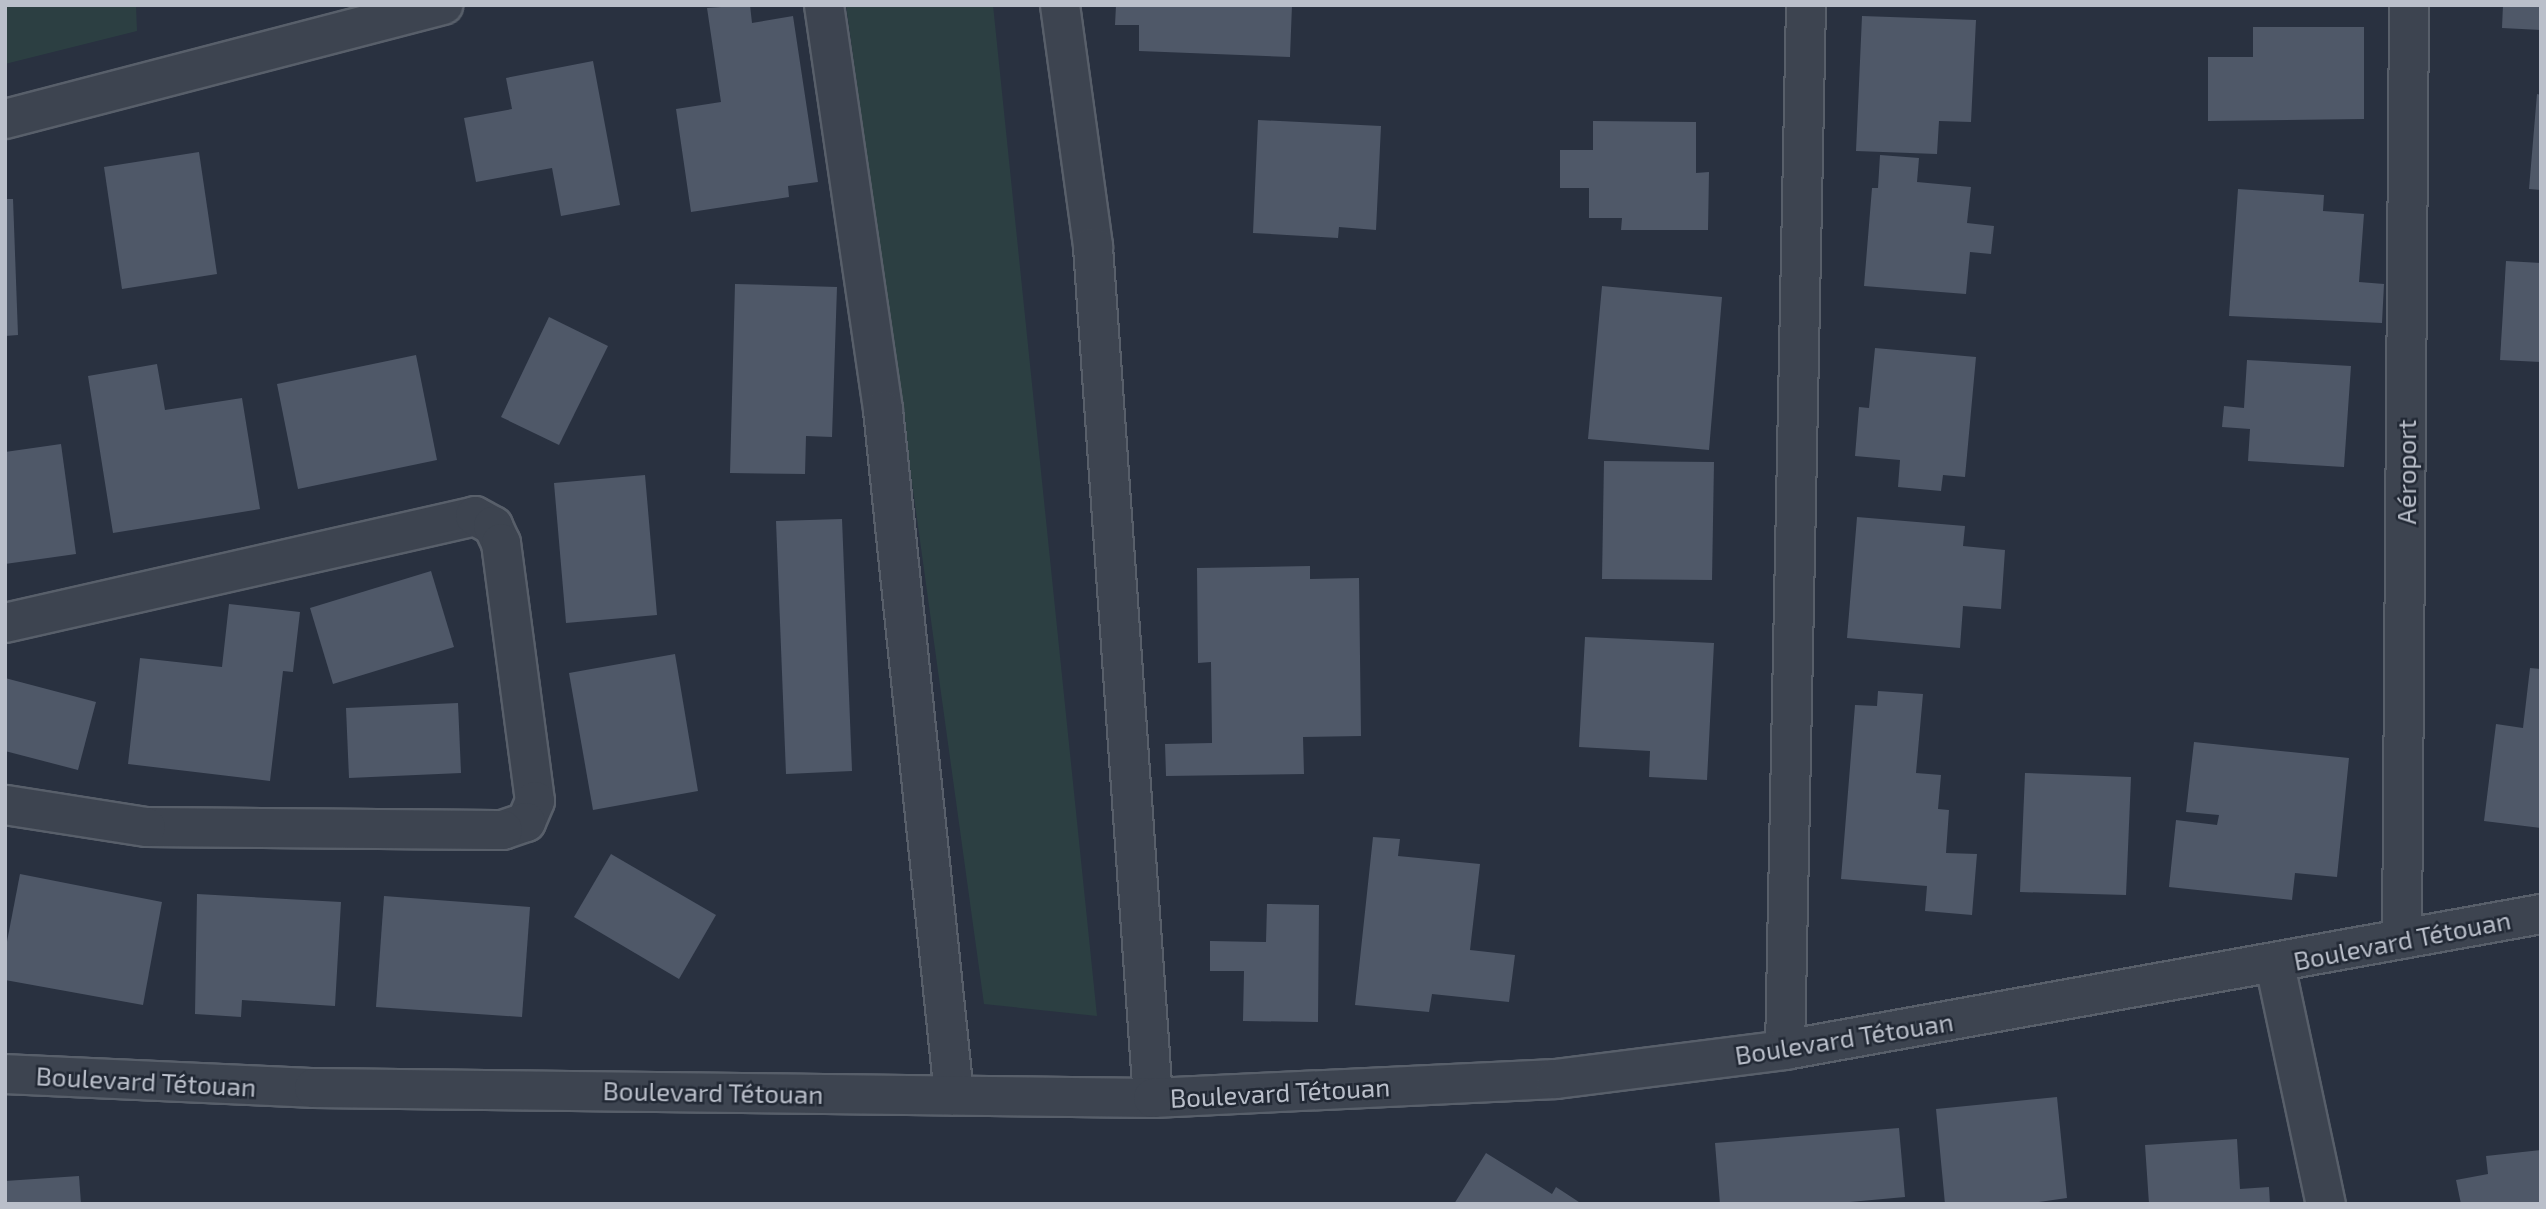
<!DOCTYPE html>
<meta charset="utf-8">
<style>
body{margin:0}
#map{position:relative;width:2546px;height:1209px;overflow:hidden;background:#293140;font-family:"Exo 2",sans-serif}
div>[style]{position:absolute}
[style*='--x']{left:calc(var(--x)*1px);top:calc(var(--y)*1px);width:calc(var(--w)*1px);rotate:calc(var(--a)*1deg)}
.green>*{inset:0;background:#2c3f42}
.building>*{inset:0;background:#4f5868}
.roads{filter:drop-shadow(2px 0 #585f6a) drop-shadow(-2px 0 #585f6a) drop-shadow(0 2px #585f6a) drop-shadow(0 -2px #585f6a)}
.minor>*{height:38px;margin:-19px;padding:0 19px;transform-origin:19px;border-radius:19px;background:#3d4450}
span{translate:-50% -50%;white-space:nowrap;text-align:center;line-height:1.15;-webkit-text-stroke:5px #222935;paint-order:stroke}
.street-label{font-size:26px;color:#babfca}
.frame{position:absolute;inset:0;border:7px solid #babfca;pointer-events:none}
</style>
<div id="map">
<div class="green">
<i style="clip-path:polygon(5px 5px,136px 5px,137px 31px,5px 64px)"></i>
<i style="clip-path:polygon(846px 5px,993px 5px,1097px 1016px,984px 1004px)"></i>
</div>
<div class="building">
<i style="clip-path:polygon(750px 5px,752px 23px,793px 16px,818px 182px,788px 186px,789px 197px,691px 212px,676px 109px,721px 102px,707px 8px)"></i>
<i style="clip-path:polygon(1116px 5px,1292px 5px,1290px 57px,1139px 51px,1139px 25px,1115px 25px)"></i>
<i style="clip-path:polygon(2503px 5px,2541px 5px,2541px 30px,2502px 28px)"></i>
<i style="clip-path:polygon(1862px 16px,1976px 20px,1971px 122px,1939px 121px,1937px 154px,1856px 151px)"></i>
<i style="clip-path:polygon(2253px 27px,2364px 27px,2364px 119px,2208px 121px,2208px 57px,2253px 57px)"></i>
<i style="clip-path:polygon(593px 61px,620px 205px,561px 216px,552px 168px,476px 182px,464px 118px,512px 109px,506px 78px)"></i>
<i style="clip-path:polygon(2537px 94px,2541px 95px,2541px 190px,2529px 189px)"></i>
<i style="clip-path:polygon(1258px 120px,1381px 126px,1376px 230px,1339px 227px,1338px 238px,1253px 233px)"></i>
<i style="clip-path:polygon(1593px 121px,1696px 122px,1696px 173px,1709px 172px,1708px 230px,1621px 230px,1622px 218px,1589px 218px,1589px 188px,1560px 188px,1560px 150px,1593px 150px)"></i>
<i style="clip-path:polygon(199px 152px,217px 274px,122px 289px,104px 167px)"></i>
<i style="clip-path:polygon(1880px 155px,1919px 158px,1917px 182px,1971px 187px,1967px 223px,1994px 226px,1991px 254px,1970px 252px,1966px 294px,1864px 286px,1872px 188px,1878px 188px)"></i>
<i style="clip-path:polygon(2238px 189px,2324px 195px,2323px 211px,2364px 214px,2359px 282px,2384px 284px,2382px 323px,2229px 316px)"></i>
<i style="clip-path:polygon(5px 199px,13px 199px,18px 335px,5px 336px)"></i>
<i style="clip-path:polygon(2506px 261px,2541px 263px,2541px 362px,2500px 360px)"></i>
<i style="clip-path:polygon(735px 284px,837px 287px,832px 437px,806px 436px,805px 474px,730px 473px)"></i>
<i style="clip-path:polygon(1602px 286px,1722px 297px,1709px 450px,1588px 439px)"></i>
<i style="clip-path:polygon(549px 317px,608px 346px,559px 445px,501px 417px)"></i>
<i style="clip-path:polygon(1875px 348px,1976px 357px,1965px 477px,1943px 475px,1941px 491px,1898px 487px,1900px 460px,1855px 456px,1859px 407px,1869px 408px)"></i>
<i style="clip-path:polygon(416px 355px,437px 460px,298px 489px,277px 384px)"></i>
<i style="clip-path:polygon(2247px 360px,2351px 366px,2344px 467px,2248px 461px,2250px 429px,2222px 427px,2224px 406px,2244px 408px)"></i>
<i style="clip-path:polygon(157px 364px,165px 410px,242px 398px,260px 509px,113px 533px,88px 376px)"></i>
<i style="clip-path:polygon(61px 444px,76px 554px,5px 564px,5px 452px)"></i>
<i style="clip-path:polygon(1604px 461px,1714px 462px,1712px 580px,1602px 579px)"></i>
<i style="clip-path:polygon(645px 475px,657px 615px,566px 623px,554px 483px)"></i>
<i style="clip-path:polygon(1857px 517px,1965px 526px,1963px 546px,2005px 550px,2001px 609px,1963px 606px,1960px 648px,1847px 638px)"></i>
<i style="clip-path:polygon(842px 519px,852px 771px,786px 774px,776px 521px)"></i>
<i style="clip-path:polygon(1310px 566px,1310px 579px,1359px 578px,1361px 736px,1303px 737px,1304px 774px,1166px 776px,1165px 744px,1212px 743px,1211px 662px,1198px 663px,1197px 568px)"></i>
<i style="clip-path:polygon(431px 571px,454px 647px,333px 684px,310px 608px)"></i>
<i style="clip-path:polygon(229px 604px,300px 612px,293px 672px,283px 671px,270px 781px,128px 764px,140px 658px,222px 667px)"></i>
<i style="clip-path:polygon(1585px 637px,1714px 643px,1707px 780px,1649px 777px,1650px 751px,1579px 747px)"></i>
<i style="clip-path:polygon(675px 654px,698px 791px,593px 810px,569px 673px)"></i>
<i style="clip-path:polygon(2530px 668px,2541px 669px,2541px 828px,2484px 821px,2496px 724px,2523px 728px)"></i>
<i style="clip-path:polygon(5px 678px,96px 702px,78px 770px,5px 751px)"></i>
<i style="clip-path:polygon(1878px 691px,1923px 694px,1916px 773px,1941px 775px,1938px 809px,1949px 810px,1946px 853px,1977px 854px,1972px 915px,1925px 911px,1927px 886px,1841px 879px,1855px 705px,1877px 706px)"></i>
<i style="clip-path:polygon(458px 703px,461px 773px,349px 778px,346px 708px)"></i>
<i style="clip-path:polygon(2194px 742px,2349px 758px,2337px 877px,2295px 873px,2292px 900px,2169px 887px,2176px 820px,2217px 825px,2219px 815px,2186px 812px)"></i>
<i style="clip-path:polygon(2025px 773px,2131px 777px,2126px 895px,2020px 892px)"></i>
<i style="clip-path:polygon(1373px 837px,1400px 839px,1398px 856px,1480px 864px,1470px 950px,1515px 955px,1509px 1002px,1432px 994px,1429px 1012px,1355px 1005px)"></i>
<i style="clip-path:polygon(611px 854px,716px 915px,679px 979px,574px 917px)"></i>
<i style="clip-path:polygon(20px 874px,162px 902px,143px 1005px,5px 980px,5px 952px)"></i>
<i style="clip-path:polygon(197px 894px,341px 902px,335px 1006px,242px 1000px,241px 1017px,195px 1014px)"></i>
<i style="clip-path:polygon(384px 896px,530px 907px,522px 1017px,376px 1007px)"></i>
<i style="clip-path:polygon(1267px 904px,1319px 905px,1318px 1022px,1243px 1021px,1244px 971px,1210px 971px,1210px 941px,1266px 942px)"></i>
<i style="clip-path:polygon(2057px 1097px,2067px 1198px,2024px 1204px,1945px 1204px,1936px 1109px)"></i>
<i style="clip-path:polygon(1899px 1128px,1905px 1197px,1828px 1204px,1720px 1204px,1715px 1143px)"></i>
<i style="clip-path:polygon(2237px 1139px,2240px 1189px,2269px 1187px,2270px 1204px,2149px 1204px,2145px 1145px)"></i>
<i style="clip-path:polygon(2541px 1150px,2541px 1204px,2461px 1204px,2456px 1180px,2488px 1174px,2486px 1156px)"></i>
<i style="clip-path:polygon(1486px 1153px,1552px 1194px,1556px 1187px,1582px 1204px,1454px 1204px)"></i>
<i style="clip-path:polygon(79px 1176px,81px 1204px,5px 1204px,5px 1181px)"></i>
</div>
<div class="roads">
<div class="minor">
<i style="--x:824;--y:5;--w:409;--a:81.7"></i>
<i style="--x:883;--y:410;--w:689;--a:84.08"></i>
<i style="--x:1060;--y:5;--w:244;--a:82.2"></i>
<i style="--x:1093;--y:247;--w:853;--a:85.97"></i>
<i style="--x:5;--y:119;--w:453;--a:-14.6"></i>
<i style="--x:5;--y:623;--w:482;--a:-12.8"></i>
<i style="--x:475;--y:516;--w:21;--a:29"></i>
<i style="--x:493;--y:526;--w:19;--a:65"></i>
<i style="--x:501;--y:543;--w:260;--a:82.5"></i>
<i style="--x:535;--y:801;--w:23;--a:113"></i>
<i style="--x:526;--y:822;--w:24;--a:161"></i>
<i style="--x:503;--y:830;--w:357;--a:-179.5"></i>
<i style="--x:146;--y:827;--w:143;--a:-171.1"></i>
<i style="--x:2402;--y:939;--w:934;--a:-89.57"></i>
<i style="--x:2275;--y:965;--w:244;--a:78"></i>
<i style="--x:1785;--y:1050;--w:1045;--a:-88.85"></i>
<i style="--x:5;--y:1074;--w:309;--a:2.6"></i>
<i style="--x:314;--y:1088;--w:839;--a:0.68"></i>
<i style="--x:1153;--y:1098;--w:403;--a:-2.7"></i>
<i style="--x:1556;--y:1079;--w:231;--a:-7.2"></i>
<i style="--x:1785;--y:1050;--w:768;--a:-10.2"></i>
</div>
</div>
<div class="street-label">
<span style="left:2406px;top:472px;rotate:-90deg">Aéroport</span>
<span style="left:2402px;top:940px;rotate:-11deg">Boulevard Tétouan</span>
<span style="left:1844px;top:1038px;rotate:-9deg">Boulevard Tétouan</span>
<span style="left:146px;top:1081px;rotate:3deg">Boulevard Tétouan</span>
<span style="left:713px;top:1092px;rotate:1deg">Boulevard Tétouan</span>
<span style="left:1280px;top:1092px;rotate:-3deg">Boulevard Tétouan</span>
</div>
<div class="frame"></div>
</div>
